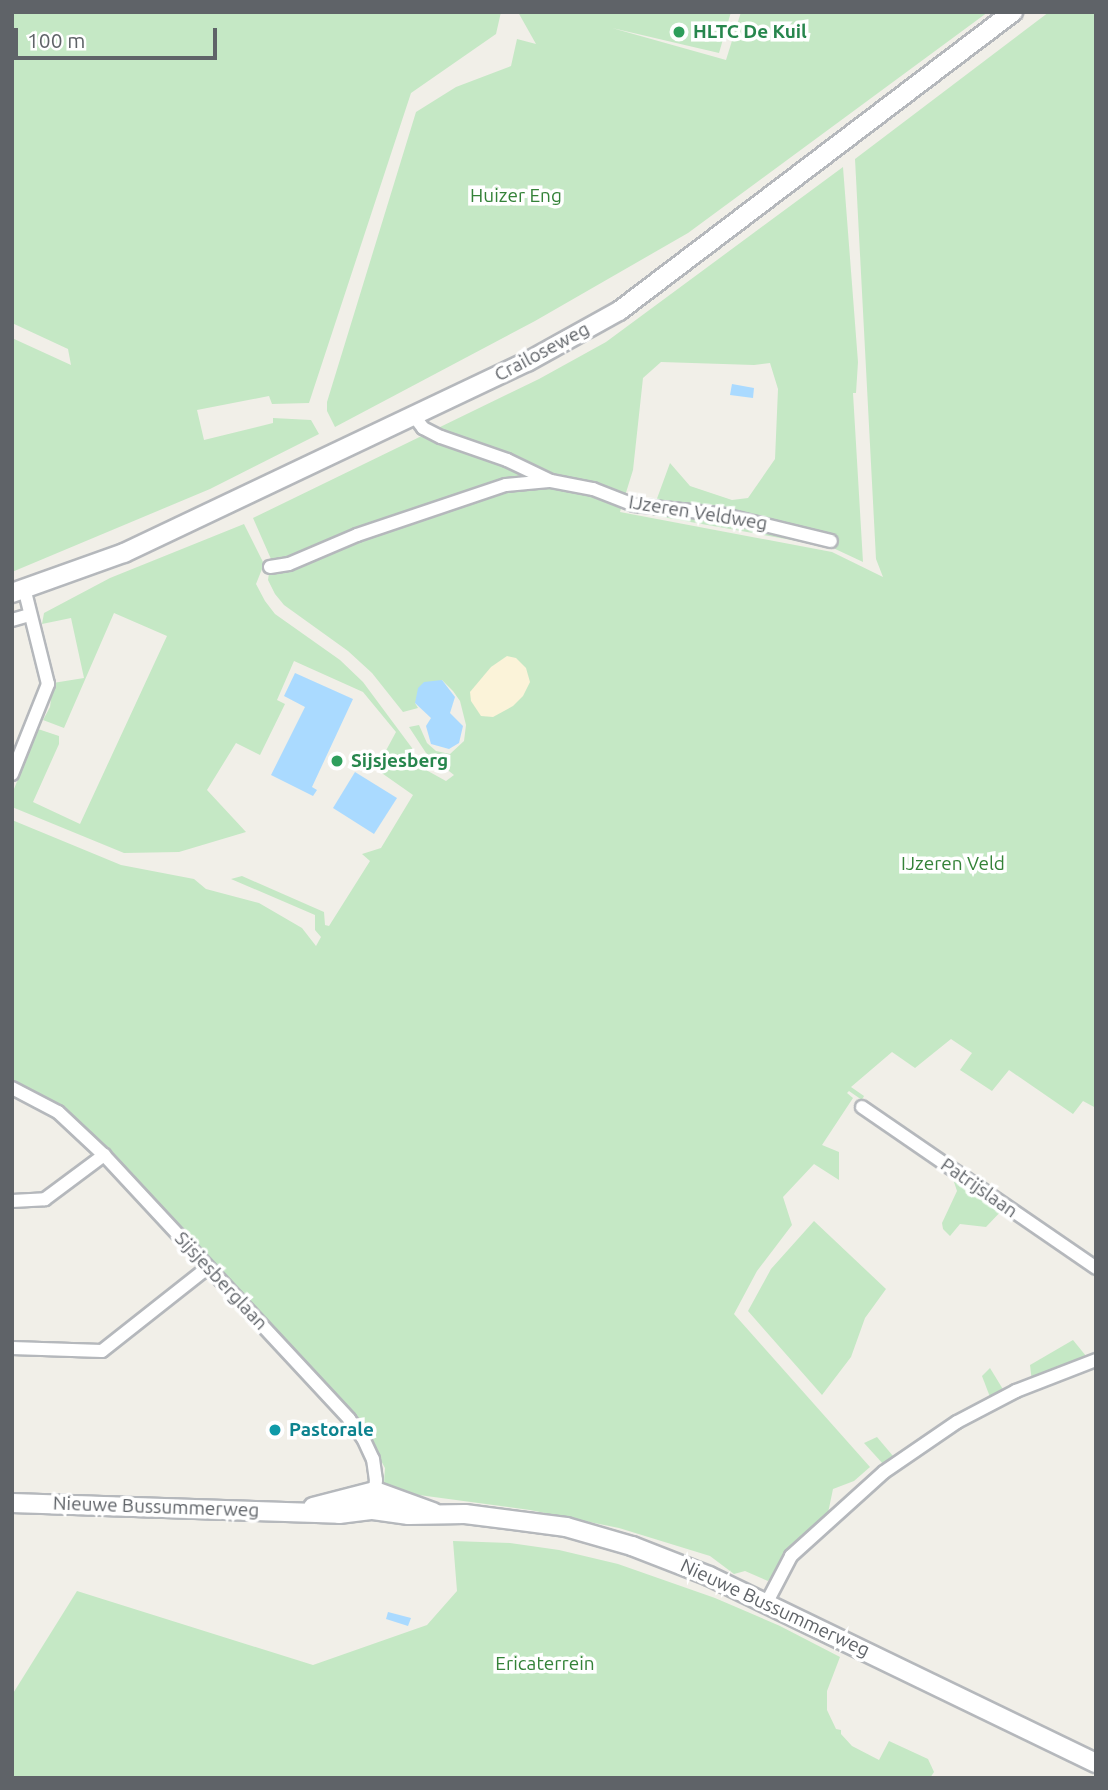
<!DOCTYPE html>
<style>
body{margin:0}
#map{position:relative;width:1108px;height:1790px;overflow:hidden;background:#f1efe8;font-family:Ubuntu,sans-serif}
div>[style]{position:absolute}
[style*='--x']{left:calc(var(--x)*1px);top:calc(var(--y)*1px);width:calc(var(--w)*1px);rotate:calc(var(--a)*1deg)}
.green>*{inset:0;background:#c5e8c5}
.sand>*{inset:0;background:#fbf3d9}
.water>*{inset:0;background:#aadaff}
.roads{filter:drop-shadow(2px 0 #b5b8bc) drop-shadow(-2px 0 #b5b8bc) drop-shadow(0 2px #b5b8bc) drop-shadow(0 -2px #b5b8bc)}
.street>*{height:12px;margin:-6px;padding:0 6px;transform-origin:6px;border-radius:6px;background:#fff}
.secondary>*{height:18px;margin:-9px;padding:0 9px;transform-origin:9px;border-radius:9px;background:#fff}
.dots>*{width:19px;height:19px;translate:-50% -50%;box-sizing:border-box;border:4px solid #fff;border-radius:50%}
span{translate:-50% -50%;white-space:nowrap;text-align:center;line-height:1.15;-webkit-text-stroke:7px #fff;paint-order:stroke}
.leisure-label{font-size:19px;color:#27864d;font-weight:700}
.left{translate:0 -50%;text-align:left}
.park-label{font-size:19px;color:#348238}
.street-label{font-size:19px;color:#5f6368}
.culture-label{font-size:19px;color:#0d838f;font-weight:700}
.frame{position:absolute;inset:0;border:14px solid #5f6368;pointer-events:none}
.scale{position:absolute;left:14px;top:28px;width:203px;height:32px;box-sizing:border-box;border:4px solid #5f6368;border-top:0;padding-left:9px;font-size:21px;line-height:24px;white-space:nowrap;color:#5f6368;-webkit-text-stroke:5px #fff;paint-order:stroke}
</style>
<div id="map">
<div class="green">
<i style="clip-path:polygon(12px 12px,501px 12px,496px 34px,411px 93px,309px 403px,272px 404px,269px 396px,197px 410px,204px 440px,273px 423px,273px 418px,311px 420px,319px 434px,210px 489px,12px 572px,12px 338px,71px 365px,68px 349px,12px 323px)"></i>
<i style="clip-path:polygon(518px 12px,731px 12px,719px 53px,612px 28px,726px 60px,741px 12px,988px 12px,688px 233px,535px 321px,335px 427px,327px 411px,327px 402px,416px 112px,456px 87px,511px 66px,517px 39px,536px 44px)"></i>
<i style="clip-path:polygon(1049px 12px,1096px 12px,1096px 1108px,1083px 1101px,1073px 1114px,1009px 1070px,992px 1091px,960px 1070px,972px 1053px,951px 1039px,915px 1068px,892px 1052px,851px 1087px,864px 1096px,862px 1100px,849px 1091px,847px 1093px,853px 1098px,822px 1145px,839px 1152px,839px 1180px,814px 1164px,783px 1197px,792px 1225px,757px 1271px,734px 1314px,870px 1467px,854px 1481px,833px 1489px,828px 1513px,768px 1581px,745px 1571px,734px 1574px,710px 1556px,619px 1528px,530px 1510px,404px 1493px,384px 1483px,385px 1468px,364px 1430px,58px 1109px,12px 1084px,12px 820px,121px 865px,194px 879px,206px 889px,259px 903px,302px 928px,316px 946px,321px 937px,315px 930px,315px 915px,231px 879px,242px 876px,324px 912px,325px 925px,329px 926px,370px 861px,362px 854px,381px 848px,413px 795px,376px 769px,396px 732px,363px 692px,294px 661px,277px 700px,285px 704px,260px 755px,236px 743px,207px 790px,246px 832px,179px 852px,124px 853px,12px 807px,12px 794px,38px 729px,59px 736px,59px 744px,33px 802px,80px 824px,167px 636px,114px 613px,64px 728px,43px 720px,50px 707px,53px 683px,84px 678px,71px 618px,42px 624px,44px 613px,110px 578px,244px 524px,264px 564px,256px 584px,265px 601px,275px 614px,340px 660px,363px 682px,412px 748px,417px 765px,446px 781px,454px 775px,426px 753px,409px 727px,419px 725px,427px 743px,436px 751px,450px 754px,464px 741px,466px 725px,460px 701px,453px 691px,442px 680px,415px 703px,418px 708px,403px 712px,372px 673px,348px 651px,284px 605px,275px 594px,268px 580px,271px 559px,253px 518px,539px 379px,606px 342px,843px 167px,858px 362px,856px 393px,853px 393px,863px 562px,831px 547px,651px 515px,670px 463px,690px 486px,732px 500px,748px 498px,775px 459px,778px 389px,770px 363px,754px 365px,661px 362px,643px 378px,633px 470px,620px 512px,832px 552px,883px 577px,876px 559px,855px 159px)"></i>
<i style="clip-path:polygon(952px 1176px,1006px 1206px,986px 1227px,960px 1224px,950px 1236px,943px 1229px,942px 1223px,957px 1191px)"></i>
<i style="clip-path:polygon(814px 1221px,886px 1289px,865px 1318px,851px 1357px,822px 1395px,748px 1311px,771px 1269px)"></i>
<i style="clip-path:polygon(1073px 1340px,1086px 1356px,1032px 1382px,1030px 1365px)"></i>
<i style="clip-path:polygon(990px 1368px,1004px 1391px,990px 1397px,982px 1376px)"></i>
<i style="clip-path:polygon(877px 1437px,893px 1456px,884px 1465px,864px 1443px)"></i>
<i style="clip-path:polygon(453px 1541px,510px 1543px,559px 1550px,618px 1564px,715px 1598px,780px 1626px,840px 1657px,827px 1691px,827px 1710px,836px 1729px,841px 1730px,841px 1734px,852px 1746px,879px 1760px,889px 1741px,928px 1759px,934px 1772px,930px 1778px,12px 1778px,12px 1695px,77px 1591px,313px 1665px,427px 1625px,457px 1591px)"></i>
</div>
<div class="sand">
<i style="clip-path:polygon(507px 656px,516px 658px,526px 668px,530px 682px,523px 696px,513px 706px,493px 717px,481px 716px,471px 701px,470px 692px,491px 667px)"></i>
</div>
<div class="water">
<i style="clip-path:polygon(732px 384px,754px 388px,753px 398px,730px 395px)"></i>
<i style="clip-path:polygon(295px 673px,353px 699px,312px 787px,317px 790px,313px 796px,271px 775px,305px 707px,284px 696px)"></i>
<i style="clip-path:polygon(442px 680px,455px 697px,450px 713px,463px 726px,459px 743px,449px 749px,431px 744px,426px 726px,431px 718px,415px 703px,418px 688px,424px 682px)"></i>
<i style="clip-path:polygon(355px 772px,397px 798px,374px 834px,333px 808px)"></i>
<i style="clip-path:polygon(388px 1612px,411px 1618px,408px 1626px,386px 1619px)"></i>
</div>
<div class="roads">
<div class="street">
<i style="--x:414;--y:416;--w:15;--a:53"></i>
<i style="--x:423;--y:428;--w:20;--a:27"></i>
<i style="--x:441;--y:437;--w:70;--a:19.2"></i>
<i style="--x:507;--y:460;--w:49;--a:25.5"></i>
<i style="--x:551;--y:481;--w:43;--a:10.8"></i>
<i style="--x:593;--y:489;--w:44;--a:21.3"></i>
<i style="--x:634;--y:505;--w:86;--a:6"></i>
<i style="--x:720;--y:514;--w:114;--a:13.7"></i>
<i style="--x:270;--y:567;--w:19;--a:-9"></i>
<i style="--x:289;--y:564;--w:74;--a:-23.1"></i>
<i style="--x:357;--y:535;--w:157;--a:-18.6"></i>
<i style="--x:506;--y:485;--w:43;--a:-5.3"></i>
<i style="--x:12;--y:620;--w:18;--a:-16"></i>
<i style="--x:12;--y:774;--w:97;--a:-68.2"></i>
<i style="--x:48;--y:684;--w:99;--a:-104"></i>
<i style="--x:12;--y:1088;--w:52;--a:27.6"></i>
<i style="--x:58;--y:1112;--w:63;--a:43.1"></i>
<i style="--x:104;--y:1155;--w:360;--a:47.1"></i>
<i style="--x:349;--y:1419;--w:24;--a:54"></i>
<i style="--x:363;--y:1438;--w:23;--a:65"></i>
<i style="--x:373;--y:1459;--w:21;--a:82"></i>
<i style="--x:376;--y:1480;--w:30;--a:96"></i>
<i style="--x:862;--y:1107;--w:284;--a:34.5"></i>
<i style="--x:12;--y:1201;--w:33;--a:-3"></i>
<i style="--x:45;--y:1199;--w:74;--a:-36.7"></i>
<i style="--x:12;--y:1348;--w:90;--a:1.9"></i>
<i style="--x:102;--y:1351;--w:134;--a:-38.3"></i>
<i style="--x:767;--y:1602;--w:52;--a:-62.4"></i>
<i style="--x:791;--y:1556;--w:125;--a:-42.1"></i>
<i style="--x:884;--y:1472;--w:88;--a:-34.4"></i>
<i style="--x:957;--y:1422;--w:67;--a:-27.7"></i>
<i style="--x:1016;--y:1391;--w:86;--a:-21.2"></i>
</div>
<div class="secondary">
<i style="--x:12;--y:593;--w:119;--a:-19.7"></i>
<i style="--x:124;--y:553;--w:446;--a:-25.4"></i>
<i style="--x:527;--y:362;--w:105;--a:-29"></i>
<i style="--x:619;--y:311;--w:495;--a:-37.2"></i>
<i style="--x:12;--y:1503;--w:327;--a:1.9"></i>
<i style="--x:339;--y:1514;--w:34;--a:-7"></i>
<i style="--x:373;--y:1510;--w:36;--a:8"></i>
<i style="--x:409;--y:1515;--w:56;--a:-1"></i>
<i style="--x:465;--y:1514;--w:102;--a:7.3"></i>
<i style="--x:566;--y:1527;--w:69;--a:16.1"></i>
<i style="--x:632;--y:1546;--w:83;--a:21.3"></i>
<i style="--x:709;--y:1576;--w:430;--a:25.8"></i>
<i style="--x:313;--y:1507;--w:64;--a:-14.5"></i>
<i style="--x:375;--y:1491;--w:62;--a:19.9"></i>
</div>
</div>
<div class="dots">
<i style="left:679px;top:32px;background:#2e9e5b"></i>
<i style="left:337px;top:761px;background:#2e9e5b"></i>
<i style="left:275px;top:1430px;background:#0f9aa8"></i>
</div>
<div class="leisure-label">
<span class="left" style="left:693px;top:32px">HLTC De Kuil</span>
<span class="left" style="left:351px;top:761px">Sijsjesberg</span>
</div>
<div class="park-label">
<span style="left:516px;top:196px">Huizer Eng</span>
<span style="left:953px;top:864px">IJzeren Veld</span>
<span style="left:545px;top:1664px">Ericaterrein</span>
</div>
<div class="street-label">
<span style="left:542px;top:352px;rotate:-28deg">Crailoseweg</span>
<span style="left:698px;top:513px;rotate:9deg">IJzeren Veldweg</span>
<span style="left:979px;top:1188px;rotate:35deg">Patrijslaan</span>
<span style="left:221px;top:1281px;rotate:47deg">Sijsjesberglaan</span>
<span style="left:156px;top:1507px;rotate:2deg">Nieuwe Bussummerweg</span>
<span style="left:775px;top:1608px;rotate:25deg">Nieuwe Bussummerweg</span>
</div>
<div class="culture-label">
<span class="left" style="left:289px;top:1430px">Pastorale</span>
</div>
<div class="frame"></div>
<div class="scale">100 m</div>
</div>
